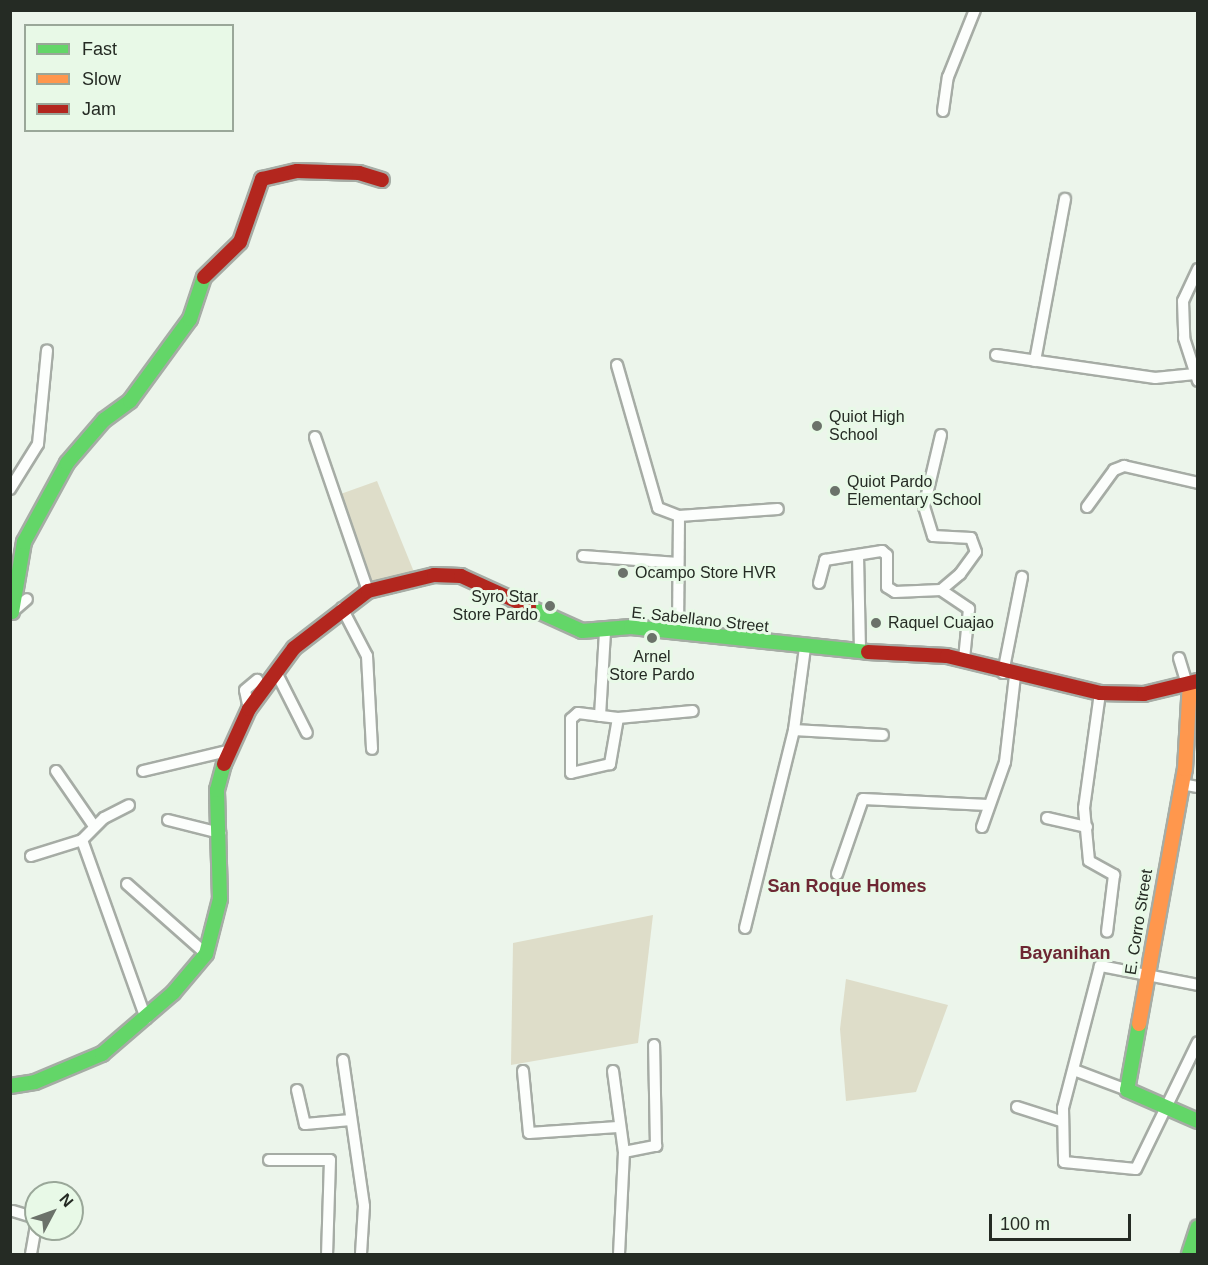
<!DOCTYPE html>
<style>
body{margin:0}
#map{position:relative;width:1208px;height:1265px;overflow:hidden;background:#ecf5eb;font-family:Arial,sans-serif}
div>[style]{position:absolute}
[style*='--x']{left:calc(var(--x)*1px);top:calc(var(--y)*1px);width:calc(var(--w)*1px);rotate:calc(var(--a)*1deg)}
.green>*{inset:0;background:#deddc9}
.roads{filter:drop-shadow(2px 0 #a6aca5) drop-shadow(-2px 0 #a6aca5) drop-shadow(0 2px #a6aca5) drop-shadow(0 -2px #a6aca5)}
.street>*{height:10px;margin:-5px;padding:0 5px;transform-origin:5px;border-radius:5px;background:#fcfefc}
.fast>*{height:14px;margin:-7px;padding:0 7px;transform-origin:7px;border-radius:7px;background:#63d668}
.slow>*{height:14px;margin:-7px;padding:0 7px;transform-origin:7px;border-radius:7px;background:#ff974d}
.jam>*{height:14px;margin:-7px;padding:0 7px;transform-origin:7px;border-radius:7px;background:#b3261e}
.dots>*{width:16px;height:16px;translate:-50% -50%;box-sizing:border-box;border:3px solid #e8f9e7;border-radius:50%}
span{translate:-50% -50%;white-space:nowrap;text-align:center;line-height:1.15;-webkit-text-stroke:6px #e8f9e7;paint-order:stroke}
.poi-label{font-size:16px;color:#252b24}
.left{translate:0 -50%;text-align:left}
.right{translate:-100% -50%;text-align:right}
.street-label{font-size:16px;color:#252b24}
.neighbourhood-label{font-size:18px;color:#6d2733;font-weight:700}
.frame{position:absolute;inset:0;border:12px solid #252b24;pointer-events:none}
.legend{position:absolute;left:24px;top:24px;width:210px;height:108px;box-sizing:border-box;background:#e8f9e7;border:2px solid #9aa799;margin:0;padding:8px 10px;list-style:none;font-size:18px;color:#252b24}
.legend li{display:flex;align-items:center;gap:12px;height:30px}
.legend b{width:30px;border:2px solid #9aa799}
.north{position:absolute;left:24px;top:1181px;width:60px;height:60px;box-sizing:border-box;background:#e8f9e7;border:2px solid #9aa799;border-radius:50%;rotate:49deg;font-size:16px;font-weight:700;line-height:24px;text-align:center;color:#252b24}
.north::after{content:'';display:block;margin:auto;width:21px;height:27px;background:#6b726a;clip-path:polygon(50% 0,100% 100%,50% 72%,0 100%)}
.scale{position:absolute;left:989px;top:1214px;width:142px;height:27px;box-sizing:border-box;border:3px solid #252b24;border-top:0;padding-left:8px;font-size:18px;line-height:21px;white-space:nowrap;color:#252b24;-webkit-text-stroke:4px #e8f9e7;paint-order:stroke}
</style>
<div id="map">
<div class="green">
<i style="clip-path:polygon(377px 481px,414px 572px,370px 583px,335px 496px)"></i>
<i style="clip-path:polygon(653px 915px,638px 1043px,511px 1065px,513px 943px)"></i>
<i style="clip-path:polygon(846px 979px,948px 1005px,916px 1092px,846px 1101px,840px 1029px)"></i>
</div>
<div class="roads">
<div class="street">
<i style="--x:943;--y:111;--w:34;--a:-82"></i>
<i style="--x:948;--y:77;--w:72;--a:-68.1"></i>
<i style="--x:1198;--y:269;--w:35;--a:115"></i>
<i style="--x:1183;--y:301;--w:37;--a:88"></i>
<i style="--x:1184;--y:338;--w:45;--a:72"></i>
<i style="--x:996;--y:355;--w:161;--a:8.2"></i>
<i style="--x:1155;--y:378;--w:40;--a:-5.7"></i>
<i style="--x:1035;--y:361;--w:165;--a:-79.5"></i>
<i style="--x:617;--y:365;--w:149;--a:74"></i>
<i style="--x:658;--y:508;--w:22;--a:21"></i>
<i style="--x:679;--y:516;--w:99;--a:-4"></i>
<i style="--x:315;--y:437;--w:163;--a:71"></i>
<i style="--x:10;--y:489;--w:53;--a:-58.1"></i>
<i style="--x:38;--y:444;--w:94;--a:-84.5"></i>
<i style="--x:1087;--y:507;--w:46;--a:-53.9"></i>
<i style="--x:1114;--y:470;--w:11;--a:-22"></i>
<i style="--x:1124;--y:466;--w:76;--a:12.9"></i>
<i style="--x:858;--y:555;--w:96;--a:88.8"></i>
<i style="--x:583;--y:556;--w:95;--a:4.2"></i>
<i style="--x:819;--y:583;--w:24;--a:-75"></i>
<i style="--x:825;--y:560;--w:58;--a:-9"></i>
<i style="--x:882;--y:551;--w:6;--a:39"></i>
<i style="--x:887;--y:555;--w:32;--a:90"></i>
<i style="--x:887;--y:587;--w:9;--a:32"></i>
<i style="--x:895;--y:592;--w:46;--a:-2.5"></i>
<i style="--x:941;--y:590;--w:25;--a:-40"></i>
<i style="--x:960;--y:574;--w:27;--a:-54"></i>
<i style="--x:976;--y:552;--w:15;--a:-110"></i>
<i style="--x:971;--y:538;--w:38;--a:-177"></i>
<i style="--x:933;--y:536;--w:30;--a:-107"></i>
<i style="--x:924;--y:507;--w:74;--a:-76.7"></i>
<i style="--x:941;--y:590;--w:34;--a:34"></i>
<i style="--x:969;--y:609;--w:50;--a:95.7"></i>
<i style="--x:342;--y:608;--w:54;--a:62.5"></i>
<i style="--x:367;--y:656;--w:93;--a:86.9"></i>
<i style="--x:11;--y:613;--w:21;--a:-41"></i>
<i style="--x:678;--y:631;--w:115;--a:-89.5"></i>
<i style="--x:1179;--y:658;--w:27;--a:73"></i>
<i style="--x:276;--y:672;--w:68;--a:63.1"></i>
<i style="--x:1003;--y:673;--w:98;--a:-78.8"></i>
<i style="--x:1100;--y:693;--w:116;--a:97.9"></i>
<i style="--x:1084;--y:808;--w:53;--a:84.6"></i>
<i style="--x:1089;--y:861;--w:29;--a:29"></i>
<i style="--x:1114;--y:875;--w:57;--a:97"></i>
<i style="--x:249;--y:709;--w:19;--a:-102"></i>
<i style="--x:245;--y:690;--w:16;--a:-40"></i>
<i style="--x:600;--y:716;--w:84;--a:-86.6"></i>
<i style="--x:618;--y:718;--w:47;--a:99.9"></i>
<i style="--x:610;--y:764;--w:40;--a:167"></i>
<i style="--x:571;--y:773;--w:54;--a:-90"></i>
<i style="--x:571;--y:719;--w:9;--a:-41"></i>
<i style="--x:578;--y:713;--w:40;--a:7.1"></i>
<i style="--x:618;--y:718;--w:75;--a:-5.3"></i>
<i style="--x:794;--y:730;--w:89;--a:3.2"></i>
<i style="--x:56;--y:771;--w:67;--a:55.4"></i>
<i style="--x:143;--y:771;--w:86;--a:-13.4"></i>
<i style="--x:1181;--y:784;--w:17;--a:10"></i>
<i style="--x:1047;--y:818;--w:41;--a:12.7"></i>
<i style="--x:168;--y:820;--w:54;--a:14"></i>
<i style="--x:982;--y:827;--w:69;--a:-70.5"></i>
<i style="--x:1005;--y:762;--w:87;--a:-83.4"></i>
<i style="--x:82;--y:840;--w:190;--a:70.3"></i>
<i style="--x:31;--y:856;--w:53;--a:-17.4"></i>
<i style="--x:82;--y:840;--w:31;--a:-45"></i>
<i style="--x:104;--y:818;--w:28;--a:-27"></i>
<i style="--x:837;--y:874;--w:79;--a:-70.9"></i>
<i style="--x:863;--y:799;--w:125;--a:2.7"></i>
<i style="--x:127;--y:884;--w:106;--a:41.5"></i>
<i style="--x:745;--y:928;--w:204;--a:-76.1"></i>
<i style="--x:794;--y:730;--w:83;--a:-82.4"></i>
<i style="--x:1198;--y:985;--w:100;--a:-169"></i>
<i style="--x:1100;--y:966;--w:147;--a:104.6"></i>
<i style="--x:1063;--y:1108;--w:54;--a:88.9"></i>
<i style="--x:1064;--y:1162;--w:72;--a:5.6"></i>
<i style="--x:1136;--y:1169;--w:141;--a:-64"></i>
<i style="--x:343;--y:1060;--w:148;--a:81.8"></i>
<i style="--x:364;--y:1206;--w:48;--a:93.6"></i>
<i style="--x:1074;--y:1070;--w:57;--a:20.7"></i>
<i style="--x:523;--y:1071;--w:62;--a:84.5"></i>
<i style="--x:529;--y:1133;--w:89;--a:-3.9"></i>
<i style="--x:613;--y:1071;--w:82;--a:82.3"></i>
<i style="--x:624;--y:1152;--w:102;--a:92.8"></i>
<i style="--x:297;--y:1090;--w:35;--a:77"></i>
<i style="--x:305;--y:1124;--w:46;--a:-5"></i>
<i style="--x:1017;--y:1107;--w:46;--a:17.7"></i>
<i style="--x:624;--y:1152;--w:33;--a:-11"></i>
<i style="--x:656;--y:1146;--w:101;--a:-91.1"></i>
<i style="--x:269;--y:1160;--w:61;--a:0"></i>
<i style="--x:330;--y:1160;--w:94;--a:91.8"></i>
<i style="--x:13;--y:1211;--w:24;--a:17"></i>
<i style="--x:31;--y:1254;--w:29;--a:-80"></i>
</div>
<div class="fast">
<i style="--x:529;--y:607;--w:58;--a:24.4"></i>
<i style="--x:582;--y:631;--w:49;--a:-4.7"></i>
<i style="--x:631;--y:627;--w:238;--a:6"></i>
<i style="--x:12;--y:612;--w:71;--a:-80.3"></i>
<i style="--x:24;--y:542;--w:90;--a:-61.4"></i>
<i style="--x:67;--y:463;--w:57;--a:-49.3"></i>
<i style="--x:104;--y:420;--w:32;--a:-36"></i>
<i style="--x:130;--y:401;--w:102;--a:-53.8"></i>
<i style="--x:190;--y:319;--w:44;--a:-71.6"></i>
<i style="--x:1139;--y:1024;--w:67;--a:100.3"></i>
<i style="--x:1127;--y:1090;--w:77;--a:23.6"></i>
<i style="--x:10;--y:1086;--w:25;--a:-9"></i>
<i style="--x:35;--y:1082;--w:73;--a:-22.7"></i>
<i style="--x:102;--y:1054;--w:94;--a:-40.7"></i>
<i style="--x:173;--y:993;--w:51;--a:-49.8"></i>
<i style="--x:206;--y:954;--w:57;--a:-75.7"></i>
<i style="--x:220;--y:899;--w:109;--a:-91.6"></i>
<i style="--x:217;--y:790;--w:27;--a:-75"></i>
<i style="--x:1189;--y:1254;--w:28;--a:-72"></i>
</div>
<div class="slow">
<i style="--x:1139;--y:1024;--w:259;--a:-79.8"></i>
<i style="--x:1185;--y:769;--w:86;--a:-86.7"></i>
</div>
<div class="jam">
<i style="--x:204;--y:277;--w:50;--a:-44.2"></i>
<i style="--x:240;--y:242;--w:67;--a:-70.8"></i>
<i style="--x:262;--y:179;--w:36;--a:-13"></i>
<i style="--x:297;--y:171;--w:62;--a:1.8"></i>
<i style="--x:359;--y:173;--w:24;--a:17"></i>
<i style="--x:868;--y:652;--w:79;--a:2.9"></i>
<i style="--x:947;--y:656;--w:157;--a:13.6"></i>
<i style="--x:1100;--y:693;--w:44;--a:1.3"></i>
<i style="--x:1144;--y:694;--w:56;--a:-13.5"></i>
<i style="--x:224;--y:764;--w:60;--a:-65.6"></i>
<i style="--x:249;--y:709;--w:76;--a:-53.6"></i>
<i style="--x:294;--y:648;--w:93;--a:-37.6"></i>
<i style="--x:368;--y:591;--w:68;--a:-13.6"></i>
<i style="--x:434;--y:575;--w:27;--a:2"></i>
<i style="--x:461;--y:576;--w:75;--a:24.5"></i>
</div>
</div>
<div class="dots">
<i style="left:817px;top:426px;background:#6b726a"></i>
<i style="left:835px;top:491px;background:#6b726a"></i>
<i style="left:623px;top:573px;background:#6b726a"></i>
<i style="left:550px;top:606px;background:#6b726a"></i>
<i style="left:876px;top:623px;background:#6b726a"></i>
<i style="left:652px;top:638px;background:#6b726a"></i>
</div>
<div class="poi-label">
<span class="left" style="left:829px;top:426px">Quiot High<br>School</span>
<span class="left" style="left:847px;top:491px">Quiot Pardo<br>Elementary School</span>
<span class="left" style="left:635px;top:573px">Ocampo Store HVR</span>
<span class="right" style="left:538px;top:606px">Syro Star<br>Store Pardo</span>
<span class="left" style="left:888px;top:623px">Raquel Cuajao</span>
<span style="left:652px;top:666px">Arnel<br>Store Pardo</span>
</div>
<div class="street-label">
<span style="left:700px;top:620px;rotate:6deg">E. Sabellano Street</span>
<span style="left:1139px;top:922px;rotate:-81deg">E. Corro Street</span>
</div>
<div class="neighbourhood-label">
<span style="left:847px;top:886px">San Roque Homes</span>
<span style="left:1065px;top:953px">Bayanihan</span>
</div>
<div class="frame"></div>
<ul class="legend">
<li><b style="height:8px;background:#63d668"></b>Fast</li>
<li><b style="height:8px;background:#ff974d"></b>Slow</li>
<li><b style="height:8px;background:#b3261e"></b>Jam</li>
</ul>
<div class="north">N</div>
<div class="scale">100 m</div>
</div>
